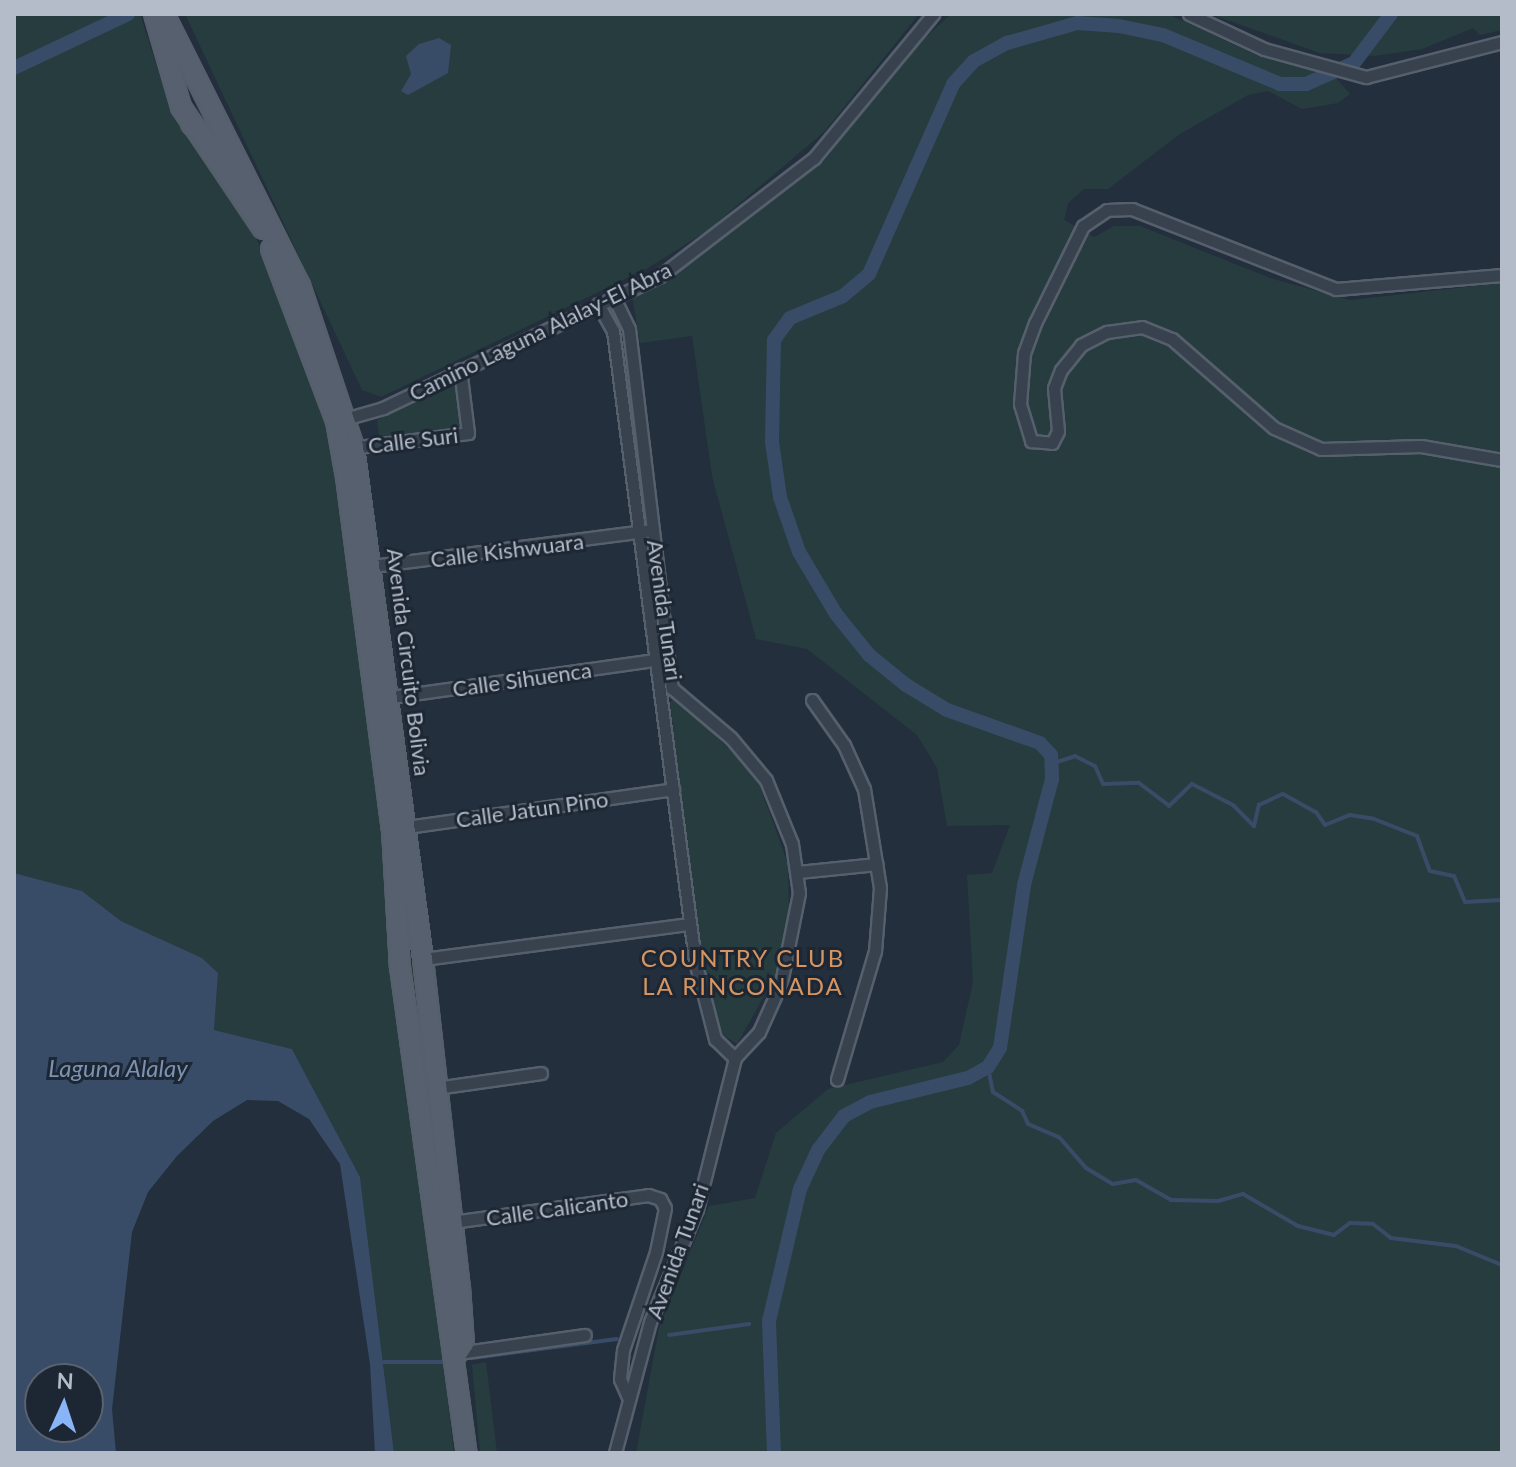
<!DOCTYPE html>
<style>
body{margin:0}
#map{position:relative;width:1516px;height:1467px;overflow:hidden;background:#242f3e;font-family:Lato,sans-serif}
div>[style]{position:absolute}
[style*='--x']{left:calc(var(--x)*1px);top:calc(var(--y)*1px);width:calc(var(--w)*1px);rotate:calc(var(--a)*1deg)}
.green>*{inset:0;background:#263c3f}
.water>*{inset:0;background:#394c67}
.stream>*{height:4px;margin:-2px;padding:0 2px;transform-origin:2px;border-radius:2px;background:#394c67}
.canal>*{height:14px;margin:-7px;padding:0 7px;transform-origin:7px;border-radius:7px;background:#394c67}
.roads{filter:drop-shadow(2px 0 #565f6c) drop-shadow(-2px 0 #565f6c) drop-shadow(0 2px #565f6c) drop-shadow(0 -2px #565f6c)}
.street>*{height:11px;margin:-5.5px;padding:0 5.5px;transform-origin:5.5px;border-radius:5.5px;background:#38414e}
.primary>*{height:18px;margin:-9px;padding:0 9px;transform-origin:9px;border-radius:9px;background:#56606e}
span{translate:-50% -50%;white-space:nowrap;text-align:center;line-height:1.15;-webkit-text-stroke:6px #1d2633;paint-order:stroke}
.street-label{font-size:22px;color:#b4bcc9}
.neighbourhood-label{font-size:24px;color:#d59563;letter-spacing:2px}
.water-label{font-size:24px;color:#7c92b1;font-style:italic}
.frame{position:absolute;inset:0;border:16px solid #b4bcc9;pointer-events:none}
.north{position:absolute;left:24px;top:1363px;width:80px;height:80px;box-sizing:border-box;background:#1d2633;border:2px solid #59626f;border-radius:50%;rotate:3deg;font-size:22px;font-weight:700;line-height:32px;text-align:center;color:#b4bcc9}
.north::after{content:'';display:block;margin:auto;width:28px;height:36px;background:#8ab4f8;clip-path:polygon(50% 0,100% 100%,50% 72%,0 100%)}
</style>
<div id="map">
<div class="green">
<i style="clip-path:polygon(14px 14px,140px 14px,160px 76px,186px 131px,254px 233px,306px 357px,328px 431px,357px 621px,454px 1453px,394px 1453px,360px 1177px,292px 1049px,214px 1030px,218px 973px,202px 958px,121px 921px,82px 891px,14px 873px)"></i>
<i style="clip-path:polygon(185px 14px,919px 14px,824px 132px,707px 231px,648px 268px,381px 397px,362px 390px)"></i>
<i style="clip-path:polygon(951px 14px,1168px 14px,1258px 56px,1329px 70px,1350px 94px,1338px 103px,1302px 109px,1268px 91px,1248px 95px,1180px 134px,1108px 189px,1084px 189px,1068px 203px,1064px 220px,1094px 237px,1114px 226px,1140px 226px,1270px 278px,1350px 300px,1502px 283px,1502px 1453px,636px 1453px,659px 1328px,709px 1206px,755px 1198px,776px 1133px,828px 1089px,943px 1062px,959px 1045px,973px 982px,967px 875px,992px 873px,1010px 825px,947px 826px,937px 768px,917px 735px,807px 649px,756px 639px,712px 476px,692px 336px,640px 343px,632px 295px,664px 283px,826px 159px,898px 63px)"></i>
<i style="clip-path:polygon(1210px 14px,1502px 14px,1502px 30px,1480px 35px,1473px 28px,1422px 49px,1375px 56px,1320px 53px)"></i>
<i style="clip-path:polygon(624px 339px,646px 515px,641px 516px,620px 340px)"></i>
<i style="clip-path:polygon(457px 381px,462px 429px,379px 438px,377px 420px)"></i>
<i style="clip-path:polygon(676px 698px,756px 775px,788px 864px,789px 911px,777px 973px,737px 1044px,721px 1034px,698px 949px,670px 702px)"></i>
<i style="clip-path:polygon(415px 964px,422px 1036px,454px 1282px,446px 1283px,407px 965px)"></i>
<i style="clip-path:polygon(486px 1362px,497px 1453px,480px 1453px,472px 1365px)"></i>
</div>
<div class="water">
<i style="clip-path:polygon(439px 38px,451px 45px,448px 73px,408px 95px,401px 91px,411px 74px,406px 56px,419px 44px)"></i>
<i style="clip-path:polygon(evenodd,14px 873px,82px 891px,121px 921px,202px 958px,218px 973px,214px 1030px,292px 1049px,360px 1177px,394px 1453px,375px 1453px,370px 1364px,340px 1164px,309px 1119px,278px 1101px,247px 1100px,213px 1121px,177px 1156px,148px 1192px,132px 1232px,112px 1409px,116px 1453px,14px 1453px,14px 873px,40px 1379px,88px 1379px,88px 1427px,40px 1427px,40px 1379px)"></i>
</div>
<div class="stream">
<i style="--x:1051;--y:764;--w:25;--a:-18"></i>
<i style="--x:1075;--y:756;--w:22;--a:27"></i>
<i style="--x:1095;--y:766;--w:20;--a:66"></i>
<i style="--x:1103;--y:784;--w:36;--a:-2"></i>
<i style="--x:1139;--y:783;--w:38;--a:37"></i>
<i style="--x:1169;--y:806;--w:32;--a:-44"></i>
<i style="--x:1192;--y:784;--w:46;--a:27.1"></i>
<i style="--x:1233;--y:805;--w:30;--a:45"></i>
<i style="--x:1254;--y:826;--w:22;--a:-77"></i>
<i style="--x:1259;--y:805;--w:26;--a:-25"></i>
<i style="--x:1283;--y:794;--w:38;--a:29"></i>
<i style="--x:1316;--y:812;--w:16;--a:55"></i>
<i style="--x:1325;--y:825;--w:27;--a:-22"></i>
<i style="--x:1350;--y:815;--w:24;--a:9"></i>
<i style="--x:1374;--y:819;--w:46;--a:21.6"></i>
<i style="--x:1417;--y:836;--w:37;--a:70"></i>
<i style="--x:1430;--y:871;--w:25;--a:12"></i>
<i style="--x:1454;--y:876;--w:28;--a:67"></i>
<i style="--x:1465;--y:902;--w:37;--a:-3"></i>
<i style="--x:988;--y:1067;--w:25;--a:79"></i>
<i style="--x:993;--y:1092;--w:35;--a:33"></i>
<i style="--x:1022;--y:1111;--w:14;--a:65"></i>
<i style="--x:1028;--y:1124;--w:34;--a:23"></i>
<i style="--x:1059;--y:1137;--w:41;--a:48.9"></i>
<i style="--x:1086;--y:1168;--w:31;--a:31"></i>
<i style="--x:1113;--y:1184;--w:23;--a:-10"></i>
<i style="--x:1136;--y:1180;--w:40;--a:29.7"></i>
<i style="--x:1171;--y:1200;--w:47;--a:1.2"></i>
<i style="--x:1218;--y:1201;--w:26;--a:-16"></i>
<i style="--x:1243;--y:1194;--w:64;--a:30.2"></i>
<i style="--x:1298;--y:1226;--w:37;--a:14"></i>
<i style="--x:1334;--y:1235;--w:20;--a:-37"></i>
<i style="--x:1350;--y:1223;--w:23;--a:2"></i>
<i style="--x:1373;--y:1224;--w:23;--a:38"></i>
<i style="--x:1391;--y:1238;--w:65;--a:7"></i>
<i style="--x:1456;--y:1246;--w:50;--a:22.4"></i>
<i style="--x:669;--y:1335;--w:81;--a:-7.8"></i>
<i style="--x:472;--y:1358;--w:146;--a:-7.5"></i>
<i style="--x:384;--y:1362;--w:59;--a:0"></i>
</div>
<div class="canal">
<i style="--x:14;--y:68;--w:126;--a:-25.3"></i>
<i style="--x:774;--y:1453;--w:132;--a:-92.2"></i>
<i style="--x:769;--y:1321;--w:136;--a:-76.8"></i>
<i style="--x:800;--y:1189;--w:43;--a:-65.2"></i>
<i style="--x:818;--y:1150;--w:43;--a:-52.6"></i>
<i style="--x:844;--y:1116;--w:30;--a:-28"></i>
<i style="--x:870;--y:1102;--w:101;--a:-13.8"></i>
<i style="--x:968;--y:1078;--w:23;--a:-29"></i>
<i style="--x:988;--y:1067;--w:22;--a:-58"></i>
<i style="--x:1000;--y:1048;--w:165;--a:-81.6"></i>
<i style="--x:1024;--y:885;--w:110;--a:-75.2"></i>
<i style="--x:1052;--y:779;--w:24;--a:-92"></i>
<i style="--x:1051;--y:755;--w:16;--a:-133"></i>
<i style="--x:1040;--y:743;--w:99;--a:-160.5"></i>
<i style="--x:947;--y:710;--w:48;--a:-148.6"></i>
<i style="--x:906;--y:685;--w:48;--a:-141"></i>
<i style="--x:869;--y:655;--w:53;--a:-128.8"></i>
<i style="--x:836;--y:614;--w:72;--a:-120.8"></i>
<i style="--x:799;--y:552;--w:58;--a:-109.1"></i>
<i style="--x:780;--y:497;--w:56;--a:-98.3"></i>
<i style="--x:772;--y:442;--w:102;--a:-88.9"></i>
<i style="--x:774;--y:340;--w:27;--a:-54"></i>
<i style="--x:790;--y:318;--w:57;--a:-22.5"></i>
<i style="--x:843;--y:296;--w:34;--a:-40"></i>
<i style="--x:869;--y:274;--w:208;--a:-66.1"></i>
<i style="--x:953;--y:84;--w:31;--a:-48"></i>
<i style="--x:974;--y:61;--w:38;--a:-29"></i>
<i style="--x:1007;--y:43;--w:73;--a:-15.9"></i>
<i style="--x:1077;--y:23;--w:42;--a:4.1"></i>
<i style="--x:1119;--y:26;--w:45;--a:11.6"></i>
<i style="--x:1163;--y:35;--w:127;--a:22.7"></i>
<i style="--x:1280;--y:84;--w:26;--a:0"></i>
<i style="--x:1306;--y:84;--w:52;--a:-23.6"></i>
<i style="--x:1354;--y:63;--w:61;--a:-52.9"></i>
</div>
<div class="roads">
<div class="street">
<i style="--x:1189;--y:14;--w:83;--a:25"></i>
<i style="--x:1264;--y:49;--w:106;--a:15.4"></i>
<i style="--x:1366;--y:77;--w:140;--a:-14.4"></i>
<i style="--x:1502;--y:275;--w:167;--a:175.2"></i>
<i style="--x:1336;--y:289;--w:219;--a:-158.6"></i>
<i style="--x:1132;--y:209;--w:25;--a:178"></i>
<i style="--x:1107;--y:210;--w:29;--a:146"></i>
<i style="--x:1083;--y:226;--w:108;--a:116.3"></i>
<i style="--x:1035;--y:323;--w:32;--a:110"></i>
<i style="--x:1024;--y:353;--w:51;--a:94.5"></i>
<i style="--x:1020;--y:404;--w:39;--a:73"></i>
<i style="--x:1031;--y:441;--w:21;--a:5"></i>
<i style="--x:1052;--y:443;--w:13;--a:-63"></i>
<i style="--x:1058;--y:431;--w:43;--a:-95.3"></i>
<i style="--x:1054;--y:388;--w:19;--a:-69"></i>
<i style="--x:1061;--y:370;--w:32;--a:-51"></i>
<i style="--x:1081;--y:345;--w:29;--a:-27"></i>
<i style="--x:1107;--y:332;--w:35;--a:-8"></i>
<i style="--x:1142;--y:327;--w:32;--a:22"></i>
<i style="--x:1172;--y:339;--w:135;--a:41.1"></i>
<i style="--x:1274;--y:428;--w:51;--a:24.1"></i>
<i style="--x:1321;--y:449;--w:100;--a:-1.7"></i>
<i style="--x:1421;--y:446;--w:82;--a:9.8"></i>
<i style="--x:614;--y:298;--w:34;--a:64"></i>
<i style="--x:629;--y:329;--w:362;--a:83.2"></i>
<i style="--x:672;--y:688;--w:77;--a:40.3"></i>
<i style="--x:731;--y:738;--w:55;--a:50.2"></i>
<i style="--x:766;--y:780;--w:69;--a:67.9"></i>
<i style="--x:792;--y:844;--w:49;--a:81.9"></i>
<i style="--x:799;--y:893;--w:92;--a:101.3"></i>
<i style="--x:781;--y:983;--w:54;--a:114.2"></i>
<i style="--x:759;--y:1032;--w:35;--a:133"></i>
<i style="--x:735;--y:1058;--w:156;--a:104.1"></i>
<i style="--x:697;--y:1209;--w:122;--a:112.6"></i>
<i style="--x:650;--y:1322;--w:136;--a:105"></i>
<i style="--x:598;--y:304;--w:31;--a:61"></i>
<i style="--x:613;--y:331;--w:635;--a:82.58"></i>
<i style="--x:695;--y:961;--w:81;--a:75.6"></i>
<i style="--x:715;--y:1039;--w:28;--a:44"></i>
<i style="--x:341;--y:420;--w:44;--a:-15.9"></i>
<i style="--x:383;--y:408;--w:307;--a:-25.5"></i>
<i style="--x:660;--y:276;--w:194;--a:-37.5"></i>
<i style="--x:814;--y:158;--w:187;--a:-50.4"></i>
<i style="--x:350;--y:448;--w:119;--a:-7.2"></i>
<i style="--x:468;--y:433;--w:64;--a:-97.1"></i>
<i style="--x:364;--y:567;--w:291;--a:-7.3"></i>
<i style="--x:384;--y:698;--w:279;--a:-8"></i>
<i style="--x:812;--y:700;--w:55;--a:54.6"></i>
<i style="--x:844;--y:745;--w:48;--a:65.6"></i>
<i style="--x:864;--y:789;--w:100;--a:80.8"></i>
<i style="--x:880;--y:888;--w:63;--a:94.5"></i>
<i style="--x:875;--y:951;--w:134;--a:106.5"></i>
<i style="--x:400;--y:828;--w:276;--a:-8.1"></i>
<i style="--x:798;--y:872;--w:79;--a:-5.8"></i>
<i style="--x:423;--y:959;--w:269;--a:-7.5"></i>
<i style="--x:436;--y:1088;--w:106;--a:-8.1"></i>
<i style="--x:452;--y:1222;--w:198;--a:-7.8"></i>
<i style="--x:648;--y:1195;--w:13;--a:18"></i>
<i style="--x:660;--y:1199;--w:10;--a:61"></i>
<i style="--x:665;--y:1208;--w:45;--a:101.6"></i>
<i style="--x:656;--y:1252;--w:103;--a:108.6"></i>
<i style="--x:623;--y:1350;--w:29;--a:96"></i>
<i style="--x:620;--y:1379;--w:20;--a:66"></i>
<i style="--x:458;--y:1353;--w:128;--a:-8.1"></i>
</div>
<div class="primary">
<i style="--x:154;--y:14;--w:97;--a:73.8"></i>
<i style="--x:181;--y:107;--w:147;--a:56.1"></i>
<i style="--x:164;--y:14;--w:303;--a:63.4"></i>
<i style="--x:300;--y:285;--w:171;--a:71.6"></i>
<i style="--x:354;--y:447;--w:517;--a:82.32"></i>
<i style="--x:423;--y:959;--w:330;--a:83.6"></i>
<i style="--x:460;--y:1287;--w:57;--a:86"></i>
<i style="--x:464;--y:1344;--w:11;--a:124"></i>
<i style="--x:191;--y:124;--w:61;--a:45"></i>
<i style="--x:271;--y:249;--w:184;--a:69.3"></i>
<i style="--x:336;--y:421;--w:57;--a:79.9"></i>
<i style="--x:346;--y:477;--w:356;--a:82.6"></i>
<i style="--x:392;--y:830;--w:137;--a:86.7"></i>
<i style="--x:400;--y:967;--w:491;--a:82.2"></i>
</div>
</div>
<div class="street-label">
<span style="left:540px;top:331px;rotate:-26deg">Camino Laguna Alalay-El Abra</span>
<span style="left:413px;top:440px;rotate:-7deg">Calle Suri</span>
<span style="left:507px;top:550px;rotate:-7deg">Calle Kishwuara</span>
<span style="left:665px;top:610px;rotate:82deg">Avenida Tunari</span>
<span style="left:409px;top:662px;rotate:83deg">Avenida Circuito Bolivia</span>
<span style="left:522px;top:679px;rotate:-8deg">Calle Sihuenca</span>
<span style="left:532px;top:809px;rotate:-8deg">Calle Jatun Pino</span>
<span style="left:557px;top:1208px;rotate:-8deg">Calle Calicanto</span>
<span style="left:677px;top:1251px;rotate:-70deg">Avenida Tunari</span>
</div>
<div class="neighbourhood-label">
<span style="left:743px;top:972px">COUNTRY CLUB<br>LA RINCONADA</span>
</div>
<div class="water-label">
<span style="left:118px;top:1068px">Laguna Alalay</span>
</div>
<div class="frame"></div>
<div class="north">N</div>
</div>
